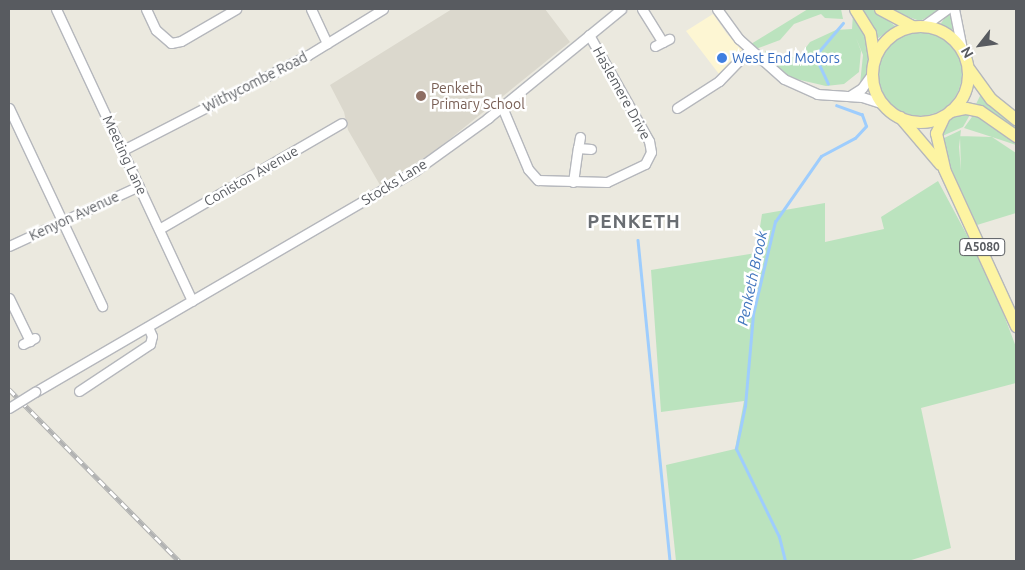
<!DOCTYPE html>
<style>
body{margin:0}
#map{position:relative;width:1025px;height:570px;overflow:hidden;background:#ebe9df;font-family:Ubuntu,sans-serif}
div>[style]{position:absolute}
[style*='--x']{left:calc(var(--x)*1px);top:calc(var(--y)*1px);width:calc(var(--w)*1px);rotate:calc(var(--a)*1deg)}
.commercial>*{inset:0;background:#fdf6d3}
.education>*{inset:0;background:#dbd8cd}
.green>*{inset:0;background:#bbe3be}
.round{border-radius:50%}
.stream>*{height:2.5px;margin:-1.25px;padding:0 1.25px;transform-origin:1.25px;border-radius:1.25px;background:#9ecdfd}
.roads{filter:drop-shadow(1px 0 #b5b7bc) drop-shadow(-1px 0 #b5b7bc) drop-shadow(0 1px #b5b7bc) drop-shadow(0 -1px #b5b7bc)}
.minor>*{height:9px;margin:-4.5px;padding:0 4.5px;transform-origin:4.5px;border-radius:4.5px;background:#fff}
.major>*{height:11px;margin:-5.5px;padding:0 5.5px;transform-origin:5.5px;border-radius:5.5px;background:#fdf4a2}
.major>.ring{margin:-5.5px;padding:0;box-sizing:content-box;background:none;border:11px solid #fdf4a2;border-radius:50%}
.rail>*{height:4.5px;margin-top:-2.25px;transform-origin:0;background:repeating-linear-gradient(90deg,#fff 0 8px,#b1b2b2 0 16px);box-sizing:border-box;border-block:1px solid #b1b2b2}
.bridges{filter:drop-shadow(1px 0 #b5b7bc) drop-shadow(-1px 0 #b5b7bc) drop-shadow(0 1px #b5b7bc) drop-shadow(0 -1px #b5b7bc)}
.minor-bridge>*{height:9px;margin:-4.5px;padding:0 4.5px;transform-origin:4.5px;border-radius:4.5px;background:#fff}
.dots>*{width:14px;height:14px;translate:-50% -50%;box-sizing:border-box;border:2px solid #fff;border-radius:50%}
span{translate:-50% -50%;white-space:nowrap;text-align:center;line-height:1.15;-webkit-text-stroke:5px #fff;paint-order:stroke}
.shield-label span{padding:1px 4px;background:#fff;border:1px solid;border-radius:4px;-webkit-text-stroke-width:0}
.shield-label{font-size:12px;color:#585b60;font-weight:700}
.shop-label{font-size:14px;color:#366cbe}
.left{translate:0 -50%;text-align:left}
.street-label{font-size:14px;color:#585b60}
.education-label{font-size:14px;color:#785e54}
.water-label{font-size:15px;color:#4276be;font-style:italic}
.district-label{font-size:19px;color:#696d72;font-weight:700;letter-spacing:1px}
.frame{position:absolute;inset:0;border:10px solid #585b60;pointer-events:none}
.north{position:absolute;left:955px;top:20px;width:50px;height:50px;-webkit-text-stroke:4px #fff;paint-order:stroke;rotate:240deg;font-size:14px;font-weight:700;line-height:20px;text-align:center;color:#585b60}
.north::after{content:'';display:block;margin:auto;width:18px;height:22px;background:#585b60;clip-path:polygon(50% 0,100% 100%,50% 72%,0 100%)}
</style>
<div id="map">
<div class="commercial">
<i style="clip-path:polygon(713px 14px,727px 34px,750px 57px,729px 77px,719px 74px,686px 31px)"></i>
</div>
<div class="education">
<i style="clip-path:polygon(452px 9px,545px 9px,570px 42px,435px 151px,380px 185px,348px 130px,344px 112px,330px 85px)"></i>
</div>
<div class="green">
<i style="clip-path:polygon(808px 9px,841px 9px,843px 19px,825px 18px,821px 14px,794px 24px,780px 40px,753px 50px,751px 44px)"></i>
<i style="clip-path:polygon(860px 9px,873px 9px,895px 26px,877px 39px)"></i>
<i style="clip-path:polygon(886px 9px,942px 9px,920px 21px)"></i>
<i style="clip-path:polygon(949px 12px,951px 12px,953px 35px,939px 26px)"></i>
<i style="clip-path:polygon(853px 14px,864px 32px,869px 55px,866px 76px,860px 84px,863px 55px,856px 38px,861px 51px,859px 72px,844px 84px,826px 86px,783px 76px,760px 57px,766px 51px,798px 58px,810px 42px,836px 30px,852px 29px)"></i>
<i class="round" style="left:878px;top:32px;width:84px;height:84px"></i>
<i style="clip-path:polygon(981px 94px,1016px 125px,1016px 131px,975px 106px)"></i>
<i style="clip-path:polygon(971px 113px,963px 127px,940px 137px,949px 118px)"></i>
<i style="clip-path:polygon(974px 114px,1016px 141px,1016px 145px,992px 137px,1016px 153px,1016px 213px,977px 225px,944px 153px,942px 139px,961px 130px,959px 147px,961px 171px,960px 136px,992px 137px,964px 128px)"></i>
<i style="clip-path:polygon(938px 181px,990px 278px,1016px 347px,1016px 383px,921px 408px,951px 548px,908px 561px,676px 561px,666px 465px,735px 449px,744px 401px,661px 412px,651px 270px,756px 253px,762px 214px,825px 203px,825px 242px,884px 229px,881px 217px)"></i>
</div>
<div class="stream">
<i style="--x:828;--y:84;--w:31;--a:-115"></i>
<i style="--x:815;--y:56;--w:43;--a:-49.7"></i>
<i style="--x:638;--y:240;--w:323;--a:84.3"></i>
<i style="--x:785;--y:561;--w:25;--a:-104"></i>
<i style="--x:779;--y:537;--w:98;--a:-116"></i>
<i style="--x:736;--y:449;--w:44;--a:-78.2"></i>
<i style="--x:745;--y:406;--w:92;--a:-85"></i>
<i style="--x:753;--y:314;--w:95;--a:-76.6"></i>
<i style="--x:775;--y:222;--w:80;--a:-55.1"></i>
<i style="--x:821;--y:156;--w:38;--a:-28"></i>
<i style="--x:855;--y:138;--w:16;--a:-47"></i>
<i style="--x:866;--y:126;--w:12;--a:-110"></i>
<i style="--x:862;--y:115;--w:27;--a:-160"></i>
</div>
<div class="roads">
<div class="minor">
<i style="--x:56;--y:9;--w:322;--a:65"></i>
<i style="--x:146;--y:9;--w:23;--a:65"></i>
<i style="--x:156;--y:30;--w:20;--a:41"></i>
<i style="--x:171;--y:43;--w:10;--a:-11"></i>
<i style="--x:181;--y:41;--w:64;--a:-30.2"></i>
<i style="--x:311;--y:9;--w:38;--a:65"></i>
<i style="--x:642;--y:9;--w:39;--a:58"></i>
<i style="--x:717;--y:9;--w:37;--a:54"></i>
<i style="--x:739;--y:39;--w:60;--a:41.6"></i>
<i style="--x:784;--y:79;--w:36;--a:24"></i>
<i style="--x:817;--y:94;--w:45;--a:3.8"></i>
<i style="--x:862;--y:97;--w:22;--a:18"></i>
<i style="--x:954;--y:9;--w:46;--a:78.7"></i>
<i style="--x:922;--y:27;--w:31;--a:-36"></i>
<i style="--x:655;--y:46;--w:16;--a:-27"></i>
<i style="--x:851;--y:95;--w:13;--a:-32"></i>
<i style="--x:862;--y:88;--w:17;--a:-54"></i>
<i style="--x:502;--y:107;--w:67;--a:67.2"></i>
<i style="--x:528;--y:169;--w:15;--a:48"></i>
<i style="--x:538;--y:180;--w:69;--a:1.7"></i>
<i style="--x:607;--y:182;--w:42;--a:-25.3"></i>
<i style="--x:645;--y:164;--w:13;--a:-63"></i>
<i style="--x:651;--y:152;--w:11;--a:-100"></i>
<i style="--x:649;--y:141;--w:122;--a:-119.5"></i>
<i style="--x:9;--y:108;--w:219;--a:64.8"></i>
<i style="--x:677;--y:108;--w:50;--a:-32.7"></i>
<i style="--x:719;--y:81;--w:43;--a:-45.9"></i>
<i style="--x:580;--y:137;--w:11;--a:100"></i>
<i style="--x:578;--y:148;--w:13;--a:4"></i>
<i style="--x:123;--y:150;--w:208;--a:-27.2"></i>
<i style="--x:308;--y:55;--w:88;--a:-31.5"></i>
<i style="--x:573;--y:182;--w:34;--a:-82"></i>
<i style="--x:159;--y:229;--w:211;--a:-30.1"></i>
<i style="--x:9;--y:246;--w:143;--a:-24.8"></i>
<i style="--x:9;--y:298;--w:48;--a:64"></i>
<i style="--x:23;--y:344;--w:13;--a:-27"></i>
<i style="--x:79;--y:391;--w:85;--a:-33.5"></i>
<i style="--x:150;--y:344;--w:8;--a:-76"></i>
<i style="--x:152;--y:336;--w:10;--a:-114"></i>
<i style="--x:35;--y:392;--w:441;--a:-30.2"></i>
<i style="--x:416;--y:170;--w:89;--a:-35.8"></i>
<i style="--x:488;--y:118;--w:172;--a:-39.3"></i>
</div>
<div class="major">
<i style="--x:855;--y:9;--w:28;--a:58"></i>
<i style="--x:870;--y:33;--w:25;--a:81"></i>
<i style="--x:880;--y:9;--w:36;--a:28"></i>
<i class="ring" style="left:872px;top:26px;width:85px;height:85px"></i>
<i style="--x:969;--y:69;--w:37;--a:54"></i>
<i style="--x:991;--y:99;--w:32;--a:39"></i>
<i style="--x:950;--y:111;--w:16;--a:-11"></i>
<i style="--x:966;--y:108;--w:14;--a:12"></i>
<i style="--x:980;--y:111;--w:44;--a:34.8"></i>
<i style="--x:944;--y:116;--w:19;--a:115"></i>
<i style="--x:936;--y:133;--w:37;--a:77"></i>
<i style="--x:944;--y:169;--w:173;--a:65.4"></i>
<i style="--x:900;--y:117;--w:62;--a:49.6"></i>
</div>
</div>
<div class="rail">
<i style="--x:9;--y:389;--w:242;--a:45.3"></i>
</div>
<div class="bridges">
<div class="minor-bridge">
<i style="--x:9;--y:408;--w:31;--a:-32"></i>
</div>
</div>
<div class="dots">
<i style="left:722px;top:58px;background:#3f7fe0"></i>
<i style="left:421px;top:96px;background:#8d6e63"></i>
</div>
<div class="shield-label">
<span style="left:982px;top:247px">A5080</span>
</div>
<div class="shop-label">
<span class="left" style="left:732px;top:58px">West End Motors</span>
</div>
<div class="street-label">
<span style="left:255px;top:82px;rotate:-27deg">Withycombe Road</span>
<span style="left:622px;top:93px;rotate:61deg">Haslemere Drive</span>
<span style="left:125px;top:155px;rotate:65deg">Meeting Lane</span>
<span style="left:251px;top:176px;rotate:-30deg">Coniston Avenue</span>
<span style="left:394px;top:182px;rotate:-32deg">Stocks Lane</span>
<span style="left:74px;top:216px;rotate:-25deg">Kenyon Avenue</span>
</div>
<div class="education-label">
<span class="left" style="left:431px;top:96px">Penketh<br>Primary School</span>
</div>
<div class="water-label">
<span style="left:752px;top:278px;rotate:-78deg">Penketh Brook</span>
</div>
<div class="district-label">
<span style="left:634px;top:222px">PENKETH</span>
</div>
<div class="frame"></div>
<div class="north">N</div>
</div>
